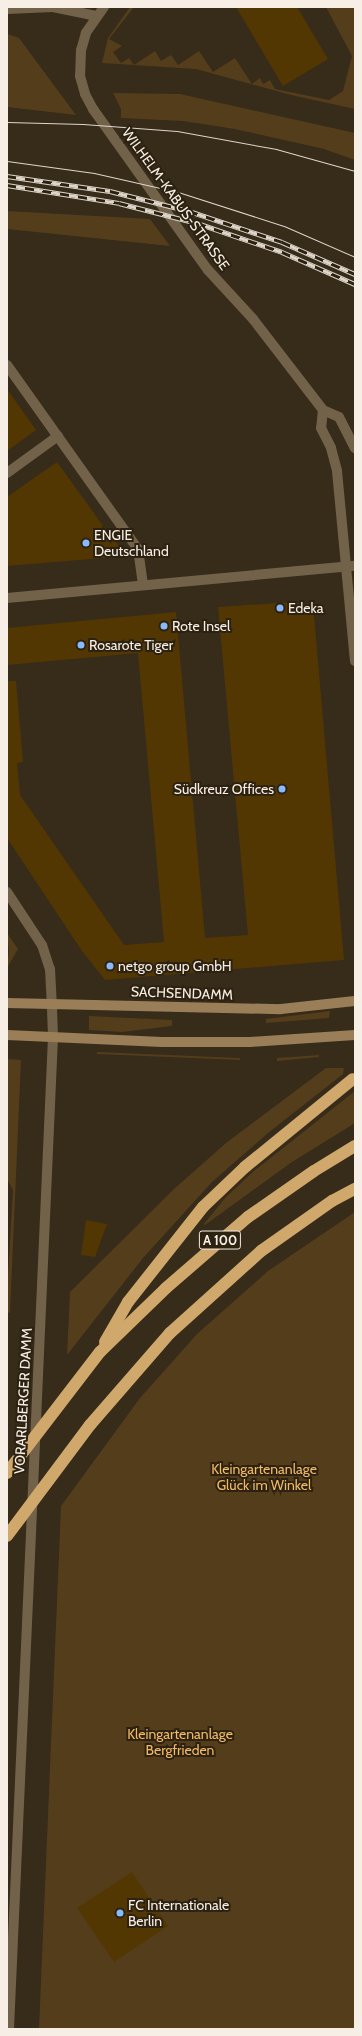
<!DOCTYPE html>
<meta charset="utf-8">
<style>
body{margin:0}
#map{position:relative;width:362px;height:2036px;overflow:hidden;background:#372b1a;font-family:Cabin,sans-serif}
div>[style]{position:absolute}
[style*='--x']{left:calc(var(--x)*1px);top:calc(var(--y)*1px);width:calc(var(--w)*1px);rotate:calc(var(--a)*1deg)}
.green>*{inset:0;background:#543d1b}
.building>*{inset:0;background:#533703}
.pedestrian>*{height:10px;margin:-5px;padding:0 5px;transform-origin:5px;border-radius:5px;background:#72624a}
.minor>*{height:10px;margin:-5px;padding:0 5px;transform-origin:5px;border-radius:5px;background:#72624a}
.tertiary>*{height:10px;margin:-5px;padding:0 5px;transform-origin:5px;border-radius:5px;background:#72624a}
.secondary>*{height:10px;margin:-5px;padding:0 5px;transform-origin:5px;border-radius:5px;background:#997e58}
.motorway>*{height:12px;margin:-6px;padding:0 6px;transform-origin:6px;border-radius:6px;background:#d1a86b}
.tram>*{height:1px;margin:-0.5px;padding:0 0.5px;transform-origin:0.5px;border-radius:0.5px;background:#ded6cb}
.rail>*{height:4.5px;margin-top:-2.25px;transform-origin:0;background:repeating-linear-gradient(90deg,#2d2211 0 9px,#ded6cb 0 18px);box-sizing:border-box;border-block:1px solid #ded6cb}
.dots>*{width:11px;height:11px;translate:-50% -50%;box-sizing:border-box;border:2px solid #2d2211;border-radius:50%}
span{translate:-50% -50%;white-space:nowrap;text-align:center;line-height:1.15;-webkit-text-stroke:4px #2d2211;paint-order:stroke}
.shield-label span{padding:1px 3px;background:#2d2211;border:1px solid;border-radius:3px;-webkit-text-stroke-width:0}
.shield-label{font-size:13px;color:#f7efe5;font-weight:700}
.street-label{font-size:14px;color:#f7efe5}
.poi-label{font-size:14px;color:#f7efe5}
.left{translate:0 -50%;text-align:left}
.right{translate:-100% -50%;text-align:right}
.park-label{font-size:14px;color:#f3ba65}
.frame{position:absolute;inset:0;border:8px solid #f7efe5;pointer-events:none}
</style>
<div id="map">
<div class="green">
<i style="clip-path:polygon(130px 7px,134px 7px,109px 39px,122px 46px,113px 52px,121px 63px,129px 58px,134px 65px,155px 51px,161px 61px,171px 55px,178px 65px,199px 51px,213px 72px,235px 58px,252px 84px,260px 78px,263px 84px,270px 80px,275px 89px,329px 100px,343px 91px,352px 56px,326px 7px,355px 7px,355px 109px,291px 95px,196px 69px,102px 63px,108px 38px)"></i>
<i style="clip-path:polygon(7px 34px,19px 38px,76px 115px,7px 107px)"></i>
<i style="clip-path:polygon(113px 93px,180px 94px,355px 133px,355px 160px,324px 149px,235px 129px,183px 121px,121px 118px,121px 109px)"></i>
<i style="clip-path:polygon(7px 211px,150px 219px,170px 246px,7px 229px)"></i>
<i style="clip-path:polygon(7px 933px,18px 949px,7px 968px,9px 951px)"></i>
<i style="clip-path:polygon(330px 1011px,329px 1018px,266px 1023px,266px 1019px)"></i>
<i style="clip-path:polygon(89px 1016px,172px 1020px,172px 1026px,122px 1032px,89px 1030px)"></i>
<i style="clip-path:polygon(97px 1052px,240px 1058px,240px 1060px,97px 1054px)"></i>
<i style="clip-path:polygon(319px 1055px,319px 1057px,277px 1061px,277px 1058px)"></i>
<i style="clip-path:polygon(7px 1059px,21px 1060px,10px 1313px,7px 1312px,7px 1292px,13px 1190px,7px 1179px)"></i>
<i style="clip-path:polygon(326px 1068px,344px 1068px,343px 1074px,268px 1133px,212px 1182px,143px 1258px,67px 1355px,70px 1292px,174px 1189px,226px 1143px)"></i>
<i style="clip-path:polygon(355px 1091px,355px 1123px,292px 1162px,205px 1225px,204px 1224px,225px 1198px,254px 1171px)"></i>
<i style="clip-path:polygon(355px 1212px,355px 2029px,39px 2029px,61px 1506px,140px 1398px,197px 1334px,268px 1271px)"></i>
</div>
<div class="building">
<i style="clip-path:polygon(236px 7px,297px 7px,328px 59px,283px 86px)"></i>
<i style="clip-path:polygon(7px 389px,36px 430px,7px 451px)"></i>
<i style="clip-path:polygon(57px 462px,101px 523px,127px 556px,7px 566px,7px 497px)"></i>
<i style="clip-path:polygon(295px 602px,307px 605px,314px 616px,344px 960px,105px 980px,82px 951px,7px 838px,7px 681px,16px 681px,23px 762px,17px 763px,20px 795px,124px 945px,164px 942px,138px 653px,7px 665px,7px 628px,176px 612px,205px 938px,248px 935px,218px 607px)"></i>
<i style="clip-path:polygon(86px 1220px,107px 1224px,95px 1257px,81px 1255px)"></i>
<i style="clip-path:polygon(132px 1872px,168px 1926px,114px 1962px,77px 1908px)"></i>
</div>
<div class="pedestrian">
<i style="--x:7;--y:365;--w:226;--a:54.6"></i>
<i style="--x:138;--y:549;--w:35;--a:82"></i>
<i style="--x:7;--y:473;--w:63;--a:-36"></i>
</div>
<div class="minor">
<i style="--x:7;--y:9;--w:46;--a:-2.5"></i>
<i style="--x:53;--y:7;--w:45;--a:11.6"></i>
<i style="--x:7;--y:892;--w:64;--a:56.6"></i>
<i style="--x:42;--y:945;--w:25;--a:72"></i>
<i style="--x:50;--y:969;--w:35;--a:87"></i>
</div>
<div class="tertiary">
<i style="--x:104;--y:7;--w:32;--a:125"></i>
<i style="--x:86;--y:33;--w:18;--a:106"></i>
<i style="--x:81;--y:50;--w:26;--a:92"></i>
<i style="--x:80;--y:76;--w:19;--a:74"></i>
<i style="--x:85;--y:94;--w:17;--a:62"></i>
<i style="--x:93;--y:109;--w:198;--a:54.5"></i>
<i style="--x:208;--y:270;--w:67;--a:47.4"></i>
<i style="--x:253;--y:319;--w:115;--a:52.4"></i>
<i style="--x:323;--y:410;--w:17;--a:24"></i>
<i style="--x:339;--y:417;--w:35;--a:63"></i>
<i style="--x:323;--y:410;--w:18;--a:96"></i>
<i style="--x:321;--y:428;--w:22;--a:63"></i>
<i style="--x:331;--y:448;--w:24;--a:75"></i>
<i style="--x:337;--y:471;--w:191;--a:84.6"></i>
<i style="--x:7;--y:598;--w:349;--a:-5.3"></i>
<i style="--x:9;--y:2029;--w:993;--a:-87.46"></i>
<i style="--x:53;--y:1037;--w:33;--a:-92"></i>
</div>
<div class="secondary">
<i style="--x:7;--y:1003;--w:274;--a:1.3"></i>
<i style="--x:281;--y:1009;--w:74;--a:-6.2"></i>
<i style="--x:7;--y:1035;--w:155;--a:2.6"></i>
<i style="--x:162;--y:1042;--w:88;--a:0"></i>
<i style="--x:250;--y:1042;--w:105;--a:-3.8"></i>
</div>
<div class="motorway">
<i style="--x:105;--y:1342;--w:46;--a:-60.1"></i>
<i style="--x:128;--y:1302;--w:121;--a:-51.7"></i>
<i style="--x:203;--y:1207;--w:58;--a:-43.6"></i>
<i style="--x:245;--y:1167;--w:139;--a:-39.2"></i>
<i style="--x:7;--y:1473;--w:153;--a:-52.5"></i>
<i style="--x:100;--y:1352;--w:92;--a:-44.1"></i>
<i style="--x:166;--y:1288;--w:108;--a:-40.9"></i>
<i style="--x:248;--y:1217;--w:80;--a:-34.9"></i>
<i style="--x:314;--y:1171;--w:48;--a:-31.4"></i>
<i style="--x:7;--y:1536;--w:139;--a:-53.2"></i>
<i style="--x:90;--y:1425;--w:122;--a:-49"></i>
<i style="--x:170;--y:1333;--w:122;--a:-42"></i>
<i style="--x:261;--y:1251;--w:87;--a:-35.2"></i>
<i style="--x:332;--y:1201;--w:26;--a:-28"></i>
</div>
<div class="tram">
<i style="--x:7;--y:122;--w:76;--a:1.5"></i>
<i style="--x:83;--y:124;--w:94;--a:4.3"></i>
<i style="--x:177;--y:131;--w:101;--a:10.3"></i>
<i style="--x:276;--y:149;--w:82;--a:15.6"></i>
<i style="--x:7;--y:161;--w:88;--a:7.9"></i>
<i style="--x:94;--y:173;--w:86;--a:12.7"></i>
<i style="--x:178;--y:192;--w:111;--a:17.8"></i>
<i style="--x:284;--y:226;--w:77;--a:23.6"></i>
</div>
<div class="rail">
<i style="--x:7;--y:176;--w:104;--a:8.3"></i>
<i style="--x:110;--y:191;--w:81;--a:14.2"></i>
<i style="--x:189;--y:211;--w:98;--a:18.4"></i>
<i style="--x:282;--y:242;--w:80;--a:23.7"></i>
<i style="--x:7;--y:185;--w:113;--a:9.1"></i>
<i style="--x:119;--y:203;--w:81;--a:14.4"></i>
<i style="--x:197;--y:223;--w:90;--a:18.8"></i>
<i style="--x:282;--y:252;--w:80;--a:23.7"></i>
</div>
<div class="dots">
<i style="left:86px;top:543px;background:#89bafc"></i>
<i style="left:280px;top:608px;background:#89bafc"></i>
<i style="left:164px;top:626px;background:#89bafc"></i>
<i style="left:81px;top:645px;background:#89bafc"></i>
<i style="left:282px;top:789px;background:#89bafc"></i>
<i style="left:110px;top:966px;background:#89bafc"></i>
<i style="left:120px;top:1913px;background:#89bafc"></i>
</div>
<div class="shield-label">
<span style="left:220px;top:1240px">A 100</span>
</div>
<div class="street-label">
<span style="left:176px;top:199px;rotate:54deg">WILHELM-KABUS-STRASSE</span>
<span style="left:182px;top:993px;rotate:2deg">SACHSENDAMM</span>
<span style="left:23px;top:1401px;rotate:-87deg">VORARLBERGER DAMM</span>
</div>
<div class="poi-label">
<span class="left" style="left:94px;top:543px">ENGIE<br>Deutschland</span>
<span class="left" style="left:288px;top:608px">Edeka</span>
<span class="left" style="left:172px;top:626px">Rote Insel</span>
<span class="left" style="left:89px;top:645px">Rosarote Tiger</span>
<span class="right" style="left:274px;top:789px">Südkreuz Offices</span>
<span class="left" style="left:118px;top:966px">netgo group GmbH</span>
<span class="left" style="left:128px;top:1913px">FC Internationale<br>Berlin</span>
</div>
<div class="park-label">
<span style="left:264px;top:1477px">Kleingartenanlage<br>Glück im Winkel</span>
<span style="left:180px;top:1742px">Kleingartenanlage<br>Bergfrieden</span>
</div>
<div class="frame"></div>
</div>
